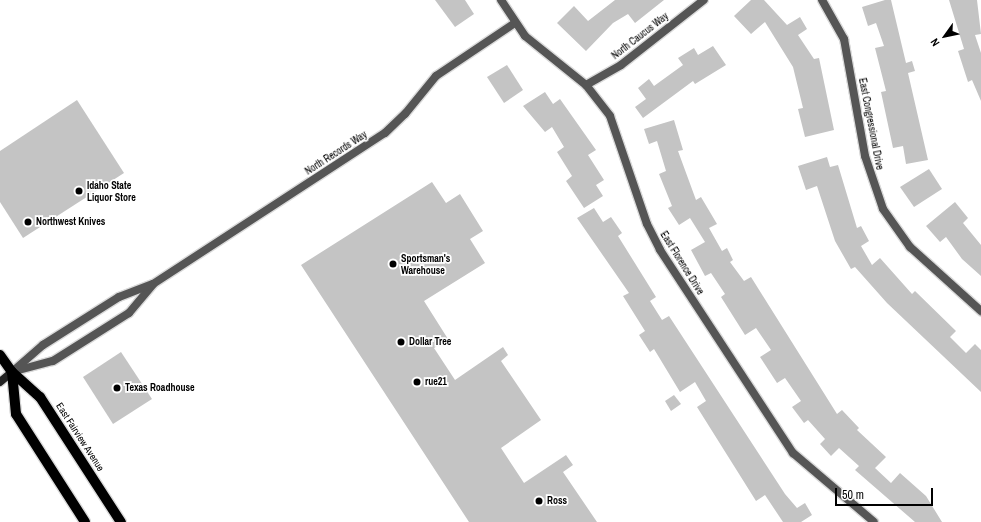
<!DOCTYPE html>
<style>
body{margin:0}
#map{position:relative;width:981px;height:522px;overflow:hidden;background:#fff;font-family:"Archivo Narrow",sans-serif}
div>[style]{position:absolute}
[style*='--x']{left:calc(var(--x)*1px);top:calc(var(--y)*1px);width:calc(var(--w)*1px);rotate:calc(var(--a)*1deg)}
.building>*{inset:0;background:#c4c4c4}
.roads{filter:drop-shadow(1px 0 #dbdbdb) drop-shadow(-1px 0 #dbdbdb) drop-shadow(0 1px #dbdbdb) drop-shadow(0 -1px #dbdbdb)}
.street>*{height:8px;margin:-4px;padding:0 4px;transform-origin:4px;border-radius:4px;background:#555}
.secondary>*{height:8px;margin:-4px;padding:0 4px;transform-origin:4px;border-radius:4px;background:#222}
.primary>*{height:10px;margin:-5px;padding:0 5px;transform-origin:5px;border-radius:5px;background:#000}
.dots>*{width:11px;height:11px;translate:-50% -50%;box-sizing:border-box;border:2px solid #fff;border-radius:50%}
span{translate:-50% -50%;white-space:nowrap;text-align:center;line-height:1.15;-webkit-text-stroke:3.5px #fff;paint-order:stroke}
.street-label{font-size:10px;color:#000}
.poi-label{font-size:10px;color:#000;font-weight:700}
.left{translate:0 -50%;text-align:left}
.north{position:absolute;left:925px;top:16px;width:40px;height:40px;-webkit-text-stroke:3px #fff;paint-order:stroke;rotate:237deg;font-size:11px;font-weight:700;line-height:16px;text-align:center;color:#000}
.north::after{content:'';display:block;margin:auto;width:14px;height:18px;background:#000;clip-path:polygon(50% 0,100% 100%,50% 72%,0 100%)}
.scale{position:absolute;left:835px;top:488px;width:98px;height:18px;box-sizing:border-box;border:2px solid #000;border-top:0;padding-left:5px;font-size:12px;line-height:14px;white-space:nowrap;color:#000;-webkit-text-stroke:3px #fff;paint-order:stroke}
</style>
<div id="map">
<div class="building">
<i style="clip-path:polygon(435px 0,465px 0,474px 14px,455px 27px)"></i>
<i style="clip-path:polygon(615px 0,664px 0,635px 23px,628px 14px,613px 23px,586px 51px,557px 23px,574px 6px,588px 21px)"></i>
<i style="clip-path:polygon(751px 0,764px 0,787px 25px,800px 17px,807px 29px,798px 35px,814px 59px,819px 58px,834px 130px,805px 137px,798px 109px,803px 108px,793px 67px,765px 22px,751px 34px,734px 16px)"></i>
<i style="clip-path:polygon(885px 0,891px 0,906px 63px,912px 61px,915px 71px,908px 73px,928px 160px,906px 164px,903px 146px,893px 148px,881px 92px,886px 91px,875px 48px,884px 46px,876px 23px,868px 26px,862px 7px)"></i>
<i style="clip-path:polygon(949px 0,977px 0,981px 34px,975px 35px,981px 53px,981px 101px,972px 80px,968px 82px,958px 51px,964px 49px)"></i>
<i style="clip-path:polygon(713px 46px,726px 65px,695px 84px,693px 81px,643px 118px,635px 107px,646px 99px,638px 88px,649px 79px,654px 86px,683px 65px,678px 58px,694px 48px,698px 55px)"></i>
<i style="clip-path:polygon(507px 65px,523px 90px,504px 103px,487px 77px)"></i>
<i style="clip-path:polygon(545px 92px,553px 104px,560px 99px,596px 150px,588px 155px,604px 180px,596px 185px,603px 196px,584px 208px,566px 181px,572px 176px,557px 152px,564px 147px,552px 127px,545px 132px,523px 106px)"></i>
<i style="clip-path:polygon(77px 100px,124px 173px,23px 238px,0 202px,0 151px)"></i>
<i style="clip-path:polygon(674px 120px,683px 150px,678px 151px,696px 200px,701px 197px,717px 224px,709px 228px,722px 251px,727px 248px,733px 260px,730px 262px,744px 281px,751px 277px,837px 414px,842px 410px,859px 428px,857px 430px,886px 457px,875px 468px,891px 483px,900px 473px,926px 496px,942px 522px,915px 522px,855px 470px,859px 466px,839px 448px,831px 456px,820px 444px,825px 439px,808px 420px,804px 423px,792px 407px,801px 401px,785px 378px,777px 383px,760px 357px,771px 350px,756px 328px,745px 335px,721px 297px,725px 294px,711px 273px,705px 276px,691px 250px,705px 242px,690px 218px,679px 225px,668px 208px,672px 206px,659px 174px,666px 171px,657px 141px,649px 144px,644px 129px)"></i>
<i style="clip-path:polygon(827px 157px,830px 167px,838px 165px,857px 228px,861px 226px,869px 241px,861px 246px,872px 265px,880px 258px,912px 294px,915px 291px,956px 331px,950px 337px,966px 353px,975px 344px,981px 350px,981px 392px,887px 303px,855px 267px,851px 269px,835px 241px,817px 186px,806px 190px,798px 166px)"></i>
<i style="clip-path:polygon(929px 169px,942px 189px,914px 207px,900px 187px)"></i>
<i style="clip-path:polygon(432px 182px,446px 203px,460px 194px,483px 231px,470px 239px,485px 263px,424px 301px,448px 339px,434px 348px,455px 380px,503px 347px,508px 355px,501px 361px,541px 420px,501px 448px,524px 483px,566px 455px,573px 465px,563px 472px,597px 522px,469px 522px,301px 265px)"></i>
<i style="clip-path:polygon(955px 202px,968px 218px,963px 223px,981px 245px,981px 276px,962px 259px,946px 237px,940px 242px,926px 226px)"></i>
<i style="clip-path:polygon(594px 208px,603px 222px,611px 217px,622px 233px,618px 236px,656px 297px,650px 301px,662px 320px,669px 316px,785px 494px,797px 508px,805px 503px,812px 515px,801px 522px,783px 522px,765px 495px,756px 501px,697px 407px,706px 401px,695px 382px,680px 392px,654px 349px,650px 352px,639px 335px,645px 331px,623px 296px,629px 293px,577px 218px)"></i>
<i style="clip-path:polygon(121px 352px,152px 399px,113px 424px,83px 377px)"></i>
<i style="clip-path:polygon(674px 395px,681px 404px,671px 411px,665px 401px)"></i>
</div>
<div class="roads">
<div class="street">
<i style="--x:501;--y:0;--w:43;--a:56.3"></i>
<i style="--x:525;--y:36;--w:78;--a:38.8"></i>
<i style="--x:586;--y:85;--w:39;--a:52"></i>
<i style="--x:610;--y:116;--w:114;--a:71.1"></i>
<i style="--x:647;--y:224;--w:29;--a:63"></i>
<i style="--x:660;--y:250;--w:243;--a:56.8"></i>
<i style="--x:793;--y:453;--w:106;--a:40.4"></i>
<i style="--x:822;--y:0;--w:45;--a:60.6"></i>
<i style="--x:844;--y:39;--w:119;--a:79.8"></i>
<i style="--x:865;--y:156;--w:56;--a:71.2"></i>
<i style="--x:883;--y:209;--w:47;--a:54.6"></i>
<i style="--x:910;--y:247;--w:96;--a:42"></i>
<i style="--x:586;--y:85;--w:40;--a:-29.7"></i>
<i style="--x:621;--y:65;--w:105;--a:-38.1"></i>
<i style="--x:15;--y:371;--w:39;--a:-15"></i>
<i style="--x:53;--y:361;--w:90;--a:-32.3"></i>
<i style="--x:129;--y:313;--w:38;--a:-50"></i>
<i style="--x:12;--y:372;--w:41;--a:-41.1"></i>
<i style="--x:43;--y:345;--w:90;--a:-32.3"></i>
<i style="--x:119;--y:297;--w:36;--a:-21"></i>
<i style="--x:153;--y:284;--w:277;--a:-33.1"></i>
<i style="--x:385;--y:133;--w:28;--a:-44"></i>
<i style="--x:405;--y:114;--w:49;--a:-50.8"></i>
<i style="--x:436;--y:76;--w:95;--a:-33.9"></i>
</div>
<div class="secondary">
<i style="--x:0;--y:382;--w:16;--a:-40"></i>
</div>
<div class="primary">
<i style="--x:0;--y:355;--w:21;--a:55"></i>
<i style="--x:12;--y:372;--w:38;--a:42"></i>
<i style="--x:40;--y:397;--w:149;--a:57.1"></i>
<i style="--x:12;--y:372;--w:42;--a:84.6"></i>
<i style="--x:16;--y:414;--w:128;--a:57.4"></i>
</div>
</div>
<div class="dots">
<i style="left:79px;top:191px;background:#000"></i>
<i style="left:28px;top:222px;background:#000"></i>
<i style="left:393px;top:264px;background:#000"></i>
<i style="left:401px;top:342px;background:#000"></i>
<i style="left:417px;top:382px;background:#000"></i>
<i style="left:117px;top:388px;background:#000"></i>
<i style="left:539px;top:501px;background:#000"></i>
</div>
<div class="street-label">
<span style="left:640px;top:36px;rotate:-38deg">North Caucus Way</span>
<span style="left:871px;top:124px;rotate:79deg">East Congressional Drive</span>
<span style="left:336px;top:153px;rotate:-33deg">North Records Way</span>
<span style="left:682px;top:263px;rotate:58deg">East Florence Drive</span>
<span style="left:80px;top:437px;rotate:57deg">East Fairview Avenue</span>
</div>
<div class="poi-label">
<span class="left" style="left:87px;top:191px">Idaho State<br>Liquor Store</span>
<span class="left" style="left:36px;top:222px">Northwest Knives</span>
<span class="left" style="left:401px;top:264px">Sportsman's<br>Warehouse</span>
<span class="left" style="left:409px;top:342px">Dollar Tree</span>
<span class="left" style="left:425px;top:382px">rue21</span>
<span class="left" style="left:125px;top:388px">Texas Roadhouse</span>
<span class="left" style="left:547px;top:501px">Ross</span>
</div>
<div class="north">N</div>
<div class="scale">50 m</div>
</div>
